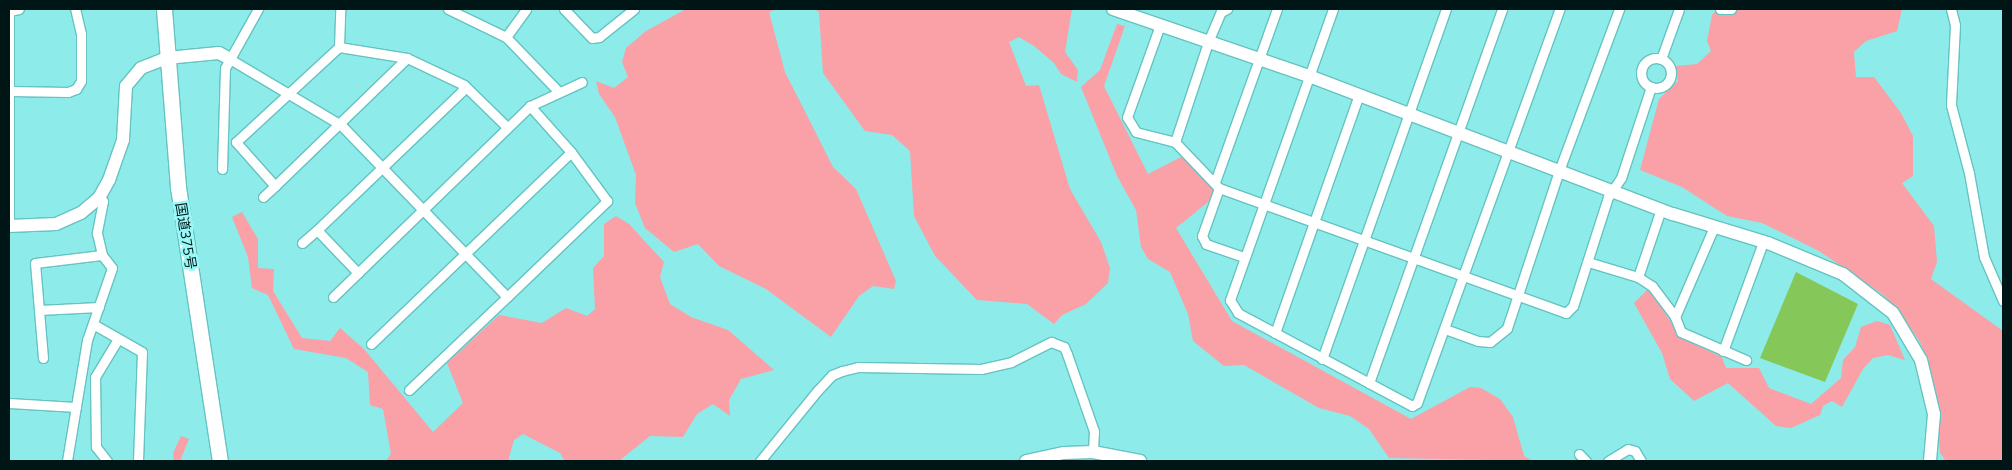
<!DOCTYPE html>
<meta charset="utf-8">
<style>
body{margin:0}
#map{position:relative;width:2012px;height:470px;overflow:hidden;background:#8debea;font-family:Mulish,"Noto Sans JP",sans-serif}
div>[style]{position:absolute}
[style*='--x']{left:calc(var(--x)*1px);top:calc(var(--y)*1px);width:calc(var(--w)*1px);rotate:calc(var(--a)*1deg)}
.green>*{inset:0;background:#faa0a7}
.water>*{inset:0;background:#85c859}
.roads{filter:drop-shadow(1px 0 #65c3c2) drop-shadow(-1px 0 #65c3c2) drop-shadow(0 1px #65c3c2) drop-shadow(0 -1px #65c3c2)}
.street>*{height:9px;margin:-4.5px;padding:0 4.5px;transform-origin:4.5px;border-radius:4.5px;background:#fff}
.street>.ring{margin:-4.5px;padding:0;box-sizing:content-box;background:none;border:9px solid #fff;border-radius:50%}
.secondary>*{height:12px;margin:-6px;padding:0 6px;transform-origin:6px;border-radius:6px;background:#fff}
.highway>*{height:15px;margin:-7.5px;padding:0 7.5px;transform-origin:7.5px;border-radius:7.5px;background:#fff}
span{translate:-50% -50%;white-space:nowrap;text-align:center;line-height:1.15;-webkit-text-stroke:5px #9af8f7;paint-order:stroke}
.street-label{font-size:14px;color:#001616}
.frame{position:absolute;inset:0;border:10px solid #001616;pointer-events:none}
</style>
<div id="map">
<div class="green">
<i style="clip-path:polygon(686px 9px,777px 9px,769px 12px,785px 72px,833px 167px,856px 189px,896px 281px,894px 289px,873px 286px,859px 296px,831px 337px,766px 289px,719px 266px,698px 244px,674px 252px,645px 228px,635px 203px,636px 175px,615px 117px,599px 94px,596px 81px,614px 88px,628px 77px,622px 62px,626px 48px,646px 31px)"></i>
<i style="clip-path:polygon(814px 9px,1072px 9px,1065px 52px,1078px 70px,1077px 82px,1061px 74px,1054px 63px,1034px 46px,1019px 37px,1009px 42px,1026px 86px,1039px 85px,1070px 189px,1101px 242px,1110px 268px,1108px 283px,1086px 304px,1062px 315px,1054px 324px,1027px 304px,977px 300px,935px 256px,914px 216px,910px 151px,892px 135px,865px 131px,823px 73px,819px 12px)"></i>
<i style="clip-path:polygon(1717px 9px,1902px 9px,1897px 31px,1866px 41px,1854px 52px,1856px 77px,1874px 77px,1901px 113px,1913px 136px,1913px 176px,1902px 183px,1934px 226px,1937px 262px,1931px 279px,2003px 331px,2003px 461px,1946px 461px,1940px 453px,1934px 384px,1921px 344px,1900px 312px,1882px 294px,1819px 251px,1762px 223px,1727px 216px,1682px 187px,1640px 170px,1659px 99px,1678px 81px,1676px 66px,1697px 64px,1711px 51px,1707px 41px,1712px 15px)"></i>
<i style="clip-path:polygon(1117px 24px,1125px 26px,1104px 86px,1148px 174px,1183px 156px,1214px 190px,1208px 202px,1176px 228px,1232px 321px,1411px 419px,1470px 387px,1481px 388px,1500px 399px,1513px 417px,1524px 456px,1533px 461px,1389px 458px,1369px 429px,1350px 416px,1319px 408px,1244px 365px,1224px 366px,1193px 341px,1188px 314px,1170px 272px,1148px 259px,1141px 247px,1136px 210px,1117px 176px,1081px 87px,1100px 70px)"></i>
<i style="clip-path:polygon(242px 212px,258px 239px,258px 268px,274px 269px,273px 291px,302px 338px,330px 341px,340px 328px,364px 349px,433px 432px,463px 403px,447px 363px,499px 315px,542px 323px,566px 308px,587px 316px,595px 309px,593px 268px,604px 256px,604px 224px,616px 216px,629px 224px,664px 262px,660px 277px,670px 304px,691px 317px,728px 330px,774px 370px,741px 379px,729px 400px,730px 416px,713px 404px,697px 414px,683px 437px,650px 436px,619px 461px,565px 461px,560px 453px,523px 434px,514px 440px,508px 461px,386px 461px,391px 454px,383px 409px,370px 405px,368px 372px,346px 358px,294px 349px,268px 295px,252px 288px,248px 257px,232px 217px)"></i>
<i style="clip-path:polygon(1649px 288px,1681px 338px,1722px 357px,1726px 368px,1759px 368px,1769px 388px,1811px 404px,1841px 378px,1843px 360px,1855px 347px,1861px 327px,1877px 321px,1890px 325px,1905px 360px,1888px 355px,1873px 358px,1863px 369px,1842px 407px,1832px 401px,1823px 406px,1820px 415px,1791px 428px,1776px 426px,1728px 383px,1694px 401px,1670px 379px,1662px 353px,1634px 303px)"></i>
<i style="clip-path:polygon(181px 436px,189px 439px,180px 461px,174px 461px,173px 453px)"></i>
</div>
<div class="water">
<i style="clip-path:polygon(1796px 272px,1858px 304px,1825px 382px,1760px 358px)"></i>
</div>
<div class="roads">
<div class="street">
<i style="--x:448;--y:9;--w:64;--a:25.8"></i>
<i style="--x:506;--y:37;--w:75;--a:46.1"></i>
<i style="--x:564;--y:9;--w:40;--a:46"></i>
<i style="--x:592;--y:38;--w:7;--a:-8"></i>
<i style="--x:599;--y:37;--w:45;--a:-38.7"></i>
<i style="--x:1333;--y:9;--w:309;--a:109.5"></i>
<i style="--x:1230;--y:300;--w:15;--a:58"></i>
<i style="--x:1238;--y:313;--w:149;--a:28.1"></i>
<i style="--x:1369;--y:383;--w:397;--a:-70.4"></i>
<i style="--x:1720;--y:9;--w:11;--a:0"></i>
<i style="--x:1951;--y:9;--w:16;--a:76"></i>
<i style="--x:1955;--y:25;--w:80;--a:92.9"></i>
<i style="--x:1951;--y:105;--w:70;--a:75.2"></i>
<i style="--x:1969;--y:173;--w:85;--a:79.9"></i>
<i style="--x:1984;--y:257;--w:48;--a:66.6"></i>
<i style="--x:9;--y:11;--w:10;--a:-11"></i>
<i style="--x:1160;--y:25;--w:98;--a:109.7"></i>
<i style="--x:1127;--y:117;--w:17;--a:59"></i>
<i style="--x:1136;--y:132;--w:40;--a:14.4"></i>
<i style="--x:1175;--y:142;--w:64;--a:46.3"></i>
<i style="--x:1219;--y:188;--w:369;--a:19.8"></i>
<i style="--x:1566;--y:313;--w:10;--a:-45"></i>
<i style="--x:1573;--y:306;--w:114;--a:-72.2"></i>
<i style="--x:1608;--y:197;--w:23;--a:-56"></i>
<i style="--x:1621;--y:178;--w:96;--a:-71.8"></i>
<i style="--x:506;--y:37;--w:34;--a:-54"></i>
<i style="--x:339;--y:47;--w:38;--a:-88"></i>
<i style="--x:228;--y:58;--w:131;--a:30.7"></i>
<i style="--x:341;--y:125;--w:239;--a:46"></i>
<i style="--x:507;--y:297;--w:139;--a:-43.8"></i>
<i style="--x:607;--y:201;--w:61;--a:-126.3"></i>
<i style="--x:571;--y:152;--w:62;--a:-131.7"></i>
<i style="--x:407;--y:58;--w:184;--a:135.9"></i>
<i style="--x:275;--y:186;--w:59;--a:-131.6"></i>
<i style="--x:236;--y:142;--w:140;--a:-42.7"></i>
<i style="--x:339;--y:47;--w:69;--a:9.2"></i>
<i style="--x:407;--y:58;--w:63;--a:25.3"></i>
<i style="--x:464;--y:85;--w:60;--a:44.3"></i>
<i class="ring" style="left:1641px;top:58px;width:21px;height:21px"></i>
<i style="--x:1661;--y:59;--w:53;--a:-70.2"></i>
<i style="--x:11;--y:91;--w:57;--a:1"></i>
<i style="--x:68;--y:92;--w:9;--a:-21"></i>
<i style="--x:76;--y:89;--w:9;--a:-58"></i>
<i style="--x:81;--y:81;--w:47;--a:-90"></i>
<i style="--x:81;--y:34;--w:26;--a:-103"></i>
<i style="--x:1175;--y:142;--w:105;--a:-71.7"></i>
<i style="--x:1208;--y:42;--w:33;--a:-67"></i>
<i style="--x:1221;--y:12;--w:7;--a:-27"></i>
<i style="--x:222;--y:169;--w:101;--a:-88.3"></i>
<i style="--x:225;--y:68;--w:68;--a:-60.8"></i>
<i style="--x:1215;--y:182;--w:184;--a:-70.3"></i>
<i style="--x:1219;--y:188;--w:51;--a:109.5"></i>
<i style="--x:1202;--y:236;--w:9;--a:63"></i>
<i style="--x:1206;--y:244;--w:39;--a:19"></i>
<i style="--x:263;--y:197;--w:16;--a:-43"></i>
<i style="--x:99;--y:198;--w:5;--a:37"></i>
<i style="--x:103;--y:201;--w:33;--a:101"></i>
<i style="--x:97;--y:233;--w:23;--a:77"></i>
<i style="--x:9;--y:226;--w:217;--a:-90"></i>
<i style="--x:302;--y:243;--w:20;--a:-41"></i>
<i style="--x:1588;--y:262;--w:52;--a:16.7"></i>
<i style="--x:1638;--y:277;--w:17;--a:33"></i>
<i style="--x:1652;--y:286;--w:39;--a:53"></i>
<i style="--x:1675;--y:317;--w:16;--a:68"></i>
<i style="--x:1681;--y:332;--w:71;--a:23.3"></i>
<i style="--x:358;--y:273;--w:59;--a:-133.6"></i>
<i style="--x:317;--y:230;--w:201;--a:-43.8"></i>
<i style="--x:462;--y:91;--w:6;--a:-72"></i>
<i style="--x:1638;--y:277;--w:72;--a:-71.3"></i>
<i style="--x:333;--y:297;--w:274;--a:-44.1"></i>
<i style="--x:530;--y:106;--w:57;--a:-24.8"></i>
<i style="--x:39;--y:310;--w:60;--a:-2.9"></i>
<i style="--x:1675;--y:317;--w:98;--a:-66.6"></i>
<i style="--x:93;--y:324;--w:56;--a:29.7"></i>
<i style="--x:142;--y:352;--w:109;--a:92.1"></i>
<i style="--x:1445;--y:329;--w:35;--a:20"></i>
<i style="--x:1478;--y:341;--w:12;--a:5"></i>
<i style="--x:1490;--y:342;--w:22;--a:-39"></i>
<i style="--x:1507;--y:328;--w:169;--a:-71.7"></i>
<i style="--x:1560;--y:168;--w:170;--a:-69.6"></i>
<i style="--x:1275;--y:333;--w:253;--a:-70.6"></i>
<i style="--x:371;--y:344;--w:277;--a:-43.8"></i>
<i style="--x:1723;--y:351;--w:116;--a:-69.8"></i>
<i style="--x:43;--y:358;--w:95;--a:-94.8"></i>
<i style="--x:35;--y:263;--w:67;--a:-6.8"></i>
<i style="--x:102;--y:255;--w:16;--a:52"></i>
<i style="--x:112;--y:268;--w:76;--a:109.1"></i>
<i style="--x:87;--y:340;--w:123;--a:99.4"></i>
<i style="--x:1322;--y:359;--w:371;--a:-70.5"></i>
<i style="--x:1369;--y:383;--w:49;--a:28.1"></i>
<i style="--x:1412;--y:406;--w:6;--a:-31"></i>
<i style="--x:1417;--y:403;--w:419;--a:-70.1"></i>
<i style="--x:409;--y:390;--w:135;--a:-43.5"></i>
<i style="--x:9;--y:403;--w:67;--a:3.4"></i>
<i style="--x:1579;--y:454;--w:10;--a:45"></i>
<i style="--x:107;--y:461;--w:18;--a:-128"></i>
<i style="--x:96;--y:447;--w:70;--a:-90.8"></i>
<i style="--x:95;--y:377;--w:44;--a:-58.8"></i>
<i style="--x:760;--y:461;--w:92;--a:-50.8"></i>
<i style="--x:818;--y:390;--w:21;--a:-47"></i>
<i style="--x:832;--y:375;--w:11;--a:-22"></i>
<i style="--x:842;--y:371;--w:16;--a:-14"></i>
<i style="--x:858;--y:367;--w:123;--a:0.9"></i>
<i style="--x:981;--y:369;--w:31;--a:-13"></i>
<i style="--x:1011;--y:362;--w:45;--a:-26.6"></i>
<i style="--x:1051;--y:342;--w:14;--a:21"></i>
<i style="--x:1064;--y:347;--w:8;--a:67"></i>
<i style="--x:1067;--y:354;--w:82;--a:70.7"></i>
<i style="--x:1094;--y:431;--w:21;--a:93"></i>
<i style="--x:1608;--y:461;--w:23;--a:-31"></i>
<i style="--x:1628;--y:449;--w:7;--a:16"></i>
<i style="--x:1635;--y:451;--w:12;--a:59"></i>
</div>
<div class="secondary">
<i style="--x:1113;--y:9;--w:207;--a:18.9"></i>
<i style="--x:1309;--y:76;--w:389;--a:20.8"></i>
<i style="--x:1673;--y:214;--w:99;--a:17"></i>
<i style="--x:1768;--y:243;--w:81;--a:22.5"></i>
<i style="--x:1843;--y:274;--w:63;--a:38"></i>
<i style="--x:1893;--y:313;--w:55;--a:59.2"></i>
<i style="--x:1921;--y:360;--w:56;--a:76.5"></i>
<i style="--x:1934;--y:414;--w:47;--a:94.9"></i>
<i style="--x:9;--y:226;--w:47;--a:-2.4"></i>
<i style="--x:56;--y:224;--w:27;--a:-24"></i>
<i style="--x:81;--y:213;--w:23;--a:-40"></i>
<i style="--x:99;--y:198;--w:21;--a:-61"></i>
<i style="--x:109;--y:180;--w:42;--a:-70.7"></i>
<i style="--x:123;--y:140;--w:54;--a:-86.8"></i>
<i style="--x:126;--y:86;--w:23;--a:-50"></i>
<i style="--x:141;--y:68;--w:28;--a:-21"></i>
<i style="--x:167;--y:58;--w:52;--a:-5.5"></i>
<i style="--x:219;--y:53;--w:10;--a:29"></i>
<i style="--x:1026;--y:461;--w:39;--a:-12"></i>
<i style="--x:1064;--y:453;--w:29;--a:-2"></i>
<i style="--x:1093;--y:452;--w:48;--a:10.8"></i>
</div>
<div class="highway">
<i style="--x:164;--y:9;--w:179;--a:85.5"></i>
<i style="--x:178;--y:187;--w:277;--a:81.3"></i>
</div>
</div>
<div class="street-label">
<span style="left:186px;top:236px;rotate:81deg">国道375号</span>
</div>
<div class="frame"></div>
</div>
